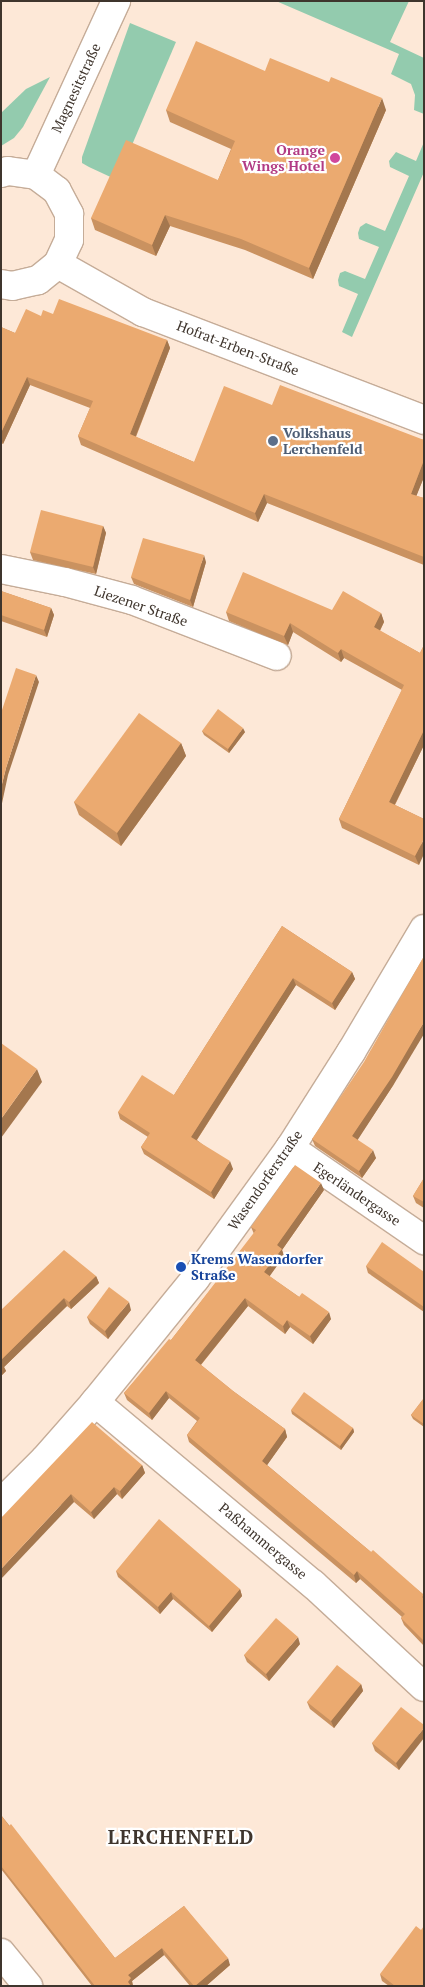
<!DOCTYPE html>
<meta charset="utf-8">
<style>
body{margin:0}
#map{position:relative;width:425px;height:1987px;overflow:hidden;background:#fde8d7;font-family:"PT Serif",serif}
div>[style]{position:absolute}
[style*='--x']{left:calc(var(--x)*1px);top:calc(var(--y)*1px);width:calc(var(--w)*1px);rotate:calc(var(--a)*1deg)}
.green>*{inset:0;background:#93cbae}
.roads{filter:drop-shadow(1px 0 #c5ac98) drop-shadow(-1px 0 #c5ac98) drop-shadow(0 1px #c5ac98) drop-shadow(0 -1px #c5ac98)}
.street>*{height:28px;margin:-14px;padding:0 14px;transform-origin:14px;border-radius:14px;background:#fff}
.wall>*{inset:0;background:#ca9260}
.shaded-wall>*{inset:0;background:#a4774e}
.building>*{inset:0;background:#ebaa70}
.dots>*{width:14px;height:14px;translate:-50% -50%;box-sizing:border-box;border:2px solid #fff;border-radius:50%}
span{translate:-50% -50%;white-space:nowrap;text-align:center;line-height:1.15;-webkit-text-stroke:4.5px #fff;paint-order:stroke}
.street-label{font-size:14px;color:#3f352d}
.hotel-label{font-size:14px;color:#b23c85;font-weight:700}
.right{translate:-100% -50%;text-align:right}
.service-label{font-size:14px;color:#4e5e75;font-weight:700}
.left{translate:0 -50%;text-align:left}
.transit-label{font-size:14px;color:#164399;font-weight:700}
.district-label{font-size:19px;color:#3f352d;font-weight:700;letter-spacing:1px}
.frame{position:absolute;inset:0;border:2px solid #3f352d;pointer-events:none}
</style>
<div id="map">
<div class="green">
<i style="clip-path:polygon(276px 1px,409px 1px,390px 42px,424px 58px,424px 114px,414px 110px,415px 95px,411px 84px,391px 74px,399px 54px)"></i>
<i style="clip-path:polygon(130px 23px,176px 42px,117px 180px,89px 167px,82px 163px,82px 157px)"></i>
<i style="clip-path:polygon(50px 77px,23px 127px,14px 138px,1px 146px,1px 113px,26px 89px)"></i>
<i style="clip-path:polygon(424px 142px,424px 172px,352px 337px,342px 332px,358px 294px,339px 286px,338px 280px,340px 273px,345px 271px,365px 279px,379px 247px,359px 239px,358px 233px,360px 227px,366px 223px,385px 231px,409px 176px,390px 167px,389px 161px,396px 152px,416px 161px)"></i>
</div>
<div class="roads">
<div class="street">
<i style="--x:1;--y:173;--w:7;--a:-16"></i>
<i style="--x:8;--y:171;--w:28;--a:8"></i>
<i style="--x:36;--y:175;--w:26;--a:37"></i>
<i style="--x:57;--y:191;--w:26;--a:62"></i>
<i style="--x:69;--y:214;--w:26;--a:90"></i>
<i style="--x:69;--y:240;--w:26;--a:115"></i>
<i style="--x:58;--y:264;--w:26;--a:141"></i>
<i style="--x:38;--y:280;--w:26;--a:167"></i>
<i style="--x:13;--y:286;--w:12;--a:-171"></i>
<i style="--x:36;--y:175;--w:192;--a:-65.3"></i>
<i style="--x:58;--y:264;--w:98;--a:29.5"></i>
<i style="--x:143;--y:312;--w:301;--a:21"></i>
<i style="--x:1;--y:569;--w:65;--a:11.5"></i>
<i style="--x:65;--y:582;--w:69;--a:15"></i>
<i style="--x:132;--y:600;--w:155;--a:21.1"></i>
<i style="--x:290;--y:1148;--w:163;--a:34.5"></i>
<i style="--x:95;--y:1402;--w:284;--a:39.9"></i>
<i style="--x:313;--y:1584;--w:151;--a:42.9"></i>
<i style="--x:1;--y:1503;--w:62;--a:-45"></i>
<i style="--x:45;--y:1459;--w:76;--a:-48.7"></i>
<i style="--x:95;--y:1402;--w:159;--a:-50.9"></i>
<i style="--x:195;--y:1279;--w:162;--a:-54.1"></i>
<i style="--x:290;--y:1148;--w:114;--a:-57.6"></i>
<i style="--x:351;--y:1052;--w:143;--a:-59.3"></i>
<i style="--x:1;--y:1953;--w:43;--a:50.7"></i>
</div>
</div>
<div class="wall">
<i style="clip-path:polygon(265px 71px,386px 110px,313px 279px,245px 250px,170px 226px,156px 256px,95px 230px,91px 218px,218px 180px,231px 149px,170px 122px,166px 110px)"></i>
<i style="clip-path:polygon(53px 314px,167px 340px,170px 348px,136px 437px,194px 462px,272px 405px,424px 440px,424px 477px,416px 496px,424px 498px,424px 565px,267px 503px,258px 522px,81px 445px,78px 436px,90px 408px,30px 385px,3px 444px,1px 443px,1px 327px,15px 333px,41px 316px)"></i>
<i style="clip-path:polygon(103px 526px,106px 533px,96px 574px,33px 560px,30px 552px)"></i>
<i style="clip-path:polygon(206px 562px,193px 607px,134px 584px,131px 577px)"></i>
<i style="clip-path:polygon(1px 591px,51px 608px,54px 615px,47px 637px,1px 621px)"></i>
<i style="clip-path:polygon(332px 610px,381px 613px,384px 622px,380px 631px,420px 653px,424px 645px,424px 745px,395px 805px,424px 819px,419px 865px,342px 828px,339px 819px,402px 690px,344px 658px,341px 662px,293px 632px,288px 645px,229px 621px,226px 612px)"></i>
<i style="clip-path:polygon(202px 731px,245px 732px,229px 753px,204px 735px)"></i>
<i style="clip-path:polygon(181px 743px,186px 756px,121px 846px,79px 815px,74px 802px)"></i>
<i style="clip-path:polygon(282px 926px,352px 972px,355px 979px,335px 1010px,296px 985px,197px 1140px,233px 1169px,214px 1199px,144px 1154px,141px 1147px,148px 1137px,120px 1119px,118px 1112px,174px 1095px)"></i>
<i style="clip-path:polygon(394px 1084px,357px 1140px,376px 1158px,362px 1178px,315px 1146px,312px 1139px)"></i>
<i style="clip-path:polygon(424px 1178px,424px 1208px,416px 1203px,413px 1196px)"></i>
<i style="clip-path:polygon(324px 1190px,282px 1250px,284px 1256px,269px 1276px,331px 1319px,313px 1344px,290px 1327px,285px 1334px,248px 1306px,201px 1365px,233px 1391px,285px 1429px,287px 1437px,267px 1465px,371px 1552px,424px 1595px,424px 1646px,404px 1625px,401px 1618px,402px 1617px,360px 1579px,356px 1583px,189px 1442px,187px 1435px,197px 1421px,169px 1398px,152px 1420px,127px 1400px,124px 1393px,171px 1340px,254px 1234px,251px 1227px)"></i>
<i style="clip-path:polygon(366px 1266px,424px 1272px,424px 1312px,368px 1273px)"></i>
<i style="clip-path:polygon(96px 1276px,99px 1283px,71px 1309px,67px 1306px,4px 1367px,6px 1371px,1px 1376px,1px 1310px)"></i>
<i style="clip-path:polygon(131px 1310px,108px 1339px,90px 1324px,87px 1317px)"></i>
<i style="clip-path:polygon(424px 1398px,424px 1427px,413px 1419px,411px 1415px)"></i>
<i style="clip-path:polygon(291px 1410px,353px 1428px,354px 1432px,341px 1450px,292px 1414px)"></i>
<i style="clip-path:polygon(142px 1465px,145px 1473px,122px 1499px,117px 1494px,94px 1519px,74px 1502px,1px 1518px)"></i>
<i style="clip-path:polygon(116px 1571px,240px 1589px,242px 1596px,212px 1632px,173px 1599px,160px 1614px,118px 1577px)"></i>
<i style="clip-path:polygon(300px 1644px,269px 1681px,247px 1662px,244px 1655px)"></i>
<i style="clip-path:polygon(361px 1684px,363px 1691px,334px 1728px,310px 1709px,307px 1702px)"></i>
<i style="clip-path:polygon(424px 1725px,399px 1770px,375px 1751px,372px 1743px)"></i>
<i style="clip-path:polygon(1px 1815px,115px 1958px,184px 1906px,230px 1965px,206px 1986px,190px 1986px,164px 1955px,132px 1981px,133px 1986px,92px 1986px,1px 1869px)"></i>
<i style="clip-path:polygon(380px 1974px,424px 1986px,389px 1986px,382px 1981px)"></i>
</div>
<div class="shaded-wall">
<i style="clip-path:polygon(382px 98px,386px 110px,313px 279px,309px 268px)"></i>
<i style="clip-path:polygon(165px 215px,170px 226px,156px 256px,152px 245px)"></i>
<i style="clip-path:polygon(167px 340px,170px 348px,133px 443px,130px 434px)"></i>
<i style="clip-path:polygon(27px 377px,30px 385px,3px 444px,1px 439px,1px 433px)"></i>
<i style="clip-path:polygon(424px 460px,424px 477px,414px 502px,411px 494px)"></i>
<i style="clip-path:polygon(264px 494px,267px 503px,258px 522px,255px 513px)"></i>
<i style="clip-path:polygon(103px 526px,106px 533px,96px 574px,93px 567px)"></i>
<i style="clip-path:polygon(204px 555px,206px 562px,193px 607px,190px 600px)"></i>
<i style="clip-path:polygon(51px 608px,54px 615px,47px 637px,44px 630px)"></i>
<i style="clip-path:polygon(381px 613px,384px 622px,377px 636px,374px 627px)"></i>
<i style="clip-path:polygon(290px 623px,293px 632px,288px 645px,284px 636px)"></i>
<i style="clip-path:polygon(341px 649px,344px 658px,341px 662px,338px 653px)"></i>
<i style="clip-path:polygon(36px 675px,39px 682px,8px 775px,1px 808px,1px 788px,6px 768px)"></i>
<i style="clip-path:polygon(243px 728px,245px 732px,229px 753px,228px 749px)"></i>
<i style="clip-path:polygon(424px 730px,424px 745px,392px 810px,389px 802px)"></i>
<i style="clip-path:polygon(181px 743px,186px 756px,121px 846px,117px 833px)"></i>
<i style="clip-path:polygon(424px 839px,424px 854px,419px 865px,415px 856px)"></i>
<i style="clip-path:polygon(352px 972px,355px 979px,335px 1010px,332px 1003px)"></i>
<i style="clip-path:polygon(293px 978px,296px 985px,194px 1144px,191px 1137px)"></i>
<i style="clip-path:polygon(424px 1022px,424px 1034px,394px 1084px,355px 1144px,352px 1136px)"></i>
<i style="clip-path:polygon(37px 1069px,42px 1082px,1px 1138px,1px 1119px)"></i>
<i style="clip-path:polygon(373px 1150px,376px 1158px,362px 1178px,359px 1171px)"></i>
<i style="clip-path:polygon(230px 1161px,233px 1169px,214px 1199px,211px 1192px)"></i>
<i style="clip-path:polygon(321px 1183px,324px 1190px,282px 1250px,284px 1256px,267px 1280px,264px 1272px,277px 1245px)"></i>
<i style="clip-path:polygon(96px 1276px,99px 1283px,71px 1309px,69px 1302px)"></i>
<i style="clip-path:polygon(64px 1298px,67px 1306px,4px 1367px,6px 1371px,1px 1376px,1px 1360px)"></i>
<i style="clip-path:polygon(245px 1298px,248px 1306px,198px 1368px,195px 1360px)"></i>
<i style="clip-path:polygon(129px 1302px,131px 1310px,108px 1339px,105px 1331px)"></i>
<i style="clip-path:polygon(329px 1312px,331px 1319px,313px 1344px,310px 1336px)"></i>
<i style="clip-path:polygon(287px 1320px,290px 1327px,285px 1334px,283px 1326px)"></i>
<i style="clip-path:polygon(166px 1391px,169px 1398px,152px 1420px,149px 1413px)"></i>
<i style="clip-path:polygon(353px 1428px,354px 1432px,341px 1450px,340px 1446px)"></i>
<i style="clip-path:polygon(285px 1429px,287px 1437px,265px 1468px,262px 1461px)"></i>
<i style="clip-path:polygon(142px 1465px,145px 1473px,122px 1499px,120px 1491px)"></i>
<i style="clip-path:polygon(114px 1487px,117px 1494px,94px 1519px,91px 1512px)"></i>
<i style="clip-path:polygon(71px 1494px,74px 1502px,1px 1579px,1px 1569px)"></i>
<i style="clip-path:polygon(357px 1571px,360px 1579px,356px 1583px,354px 1575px)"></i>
<i style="clip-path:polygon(240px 1589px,242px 1596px,212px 1632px,209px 1626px)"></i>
<i style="clip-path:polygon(171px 1592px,173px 1599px,160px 1614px,158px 1607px)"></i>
<i style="clip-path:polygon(298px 1637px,300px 1644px,269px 1681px,266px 1674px)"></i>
<i style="clip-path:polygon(361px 1684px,363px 1691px,334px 1728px,331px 1721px)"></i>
<i style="clip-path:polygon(424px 1728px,424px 1738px,399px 1770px,396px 1763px)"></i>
<i style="clip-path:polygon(162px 1948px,164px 1955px,132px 1981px,133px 1986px,129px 1986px,128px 1982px,128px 1975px)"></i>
<i style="clip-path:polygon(228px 1958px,230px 1965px,206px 1986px,195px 1986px)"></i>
</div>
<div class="building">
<i style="clip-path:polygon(196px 41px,265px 71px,270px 58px,329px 82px,331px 77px,382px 98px,309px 268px,241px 239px,165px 215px,152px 245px,91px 218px,126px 140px,218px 180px,235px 141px,166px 110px)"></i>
<i style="clip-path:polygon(59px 299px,167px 340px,130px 434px,194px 462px,224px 386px,272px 405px,280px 385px,424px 440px,424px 460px,411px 494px,424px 498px,424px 557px,264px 494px,255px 513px,78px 436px,93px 401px,27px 377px,1px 433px,1px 327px,15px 333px,26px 309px,41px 316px,43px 310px,53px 314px)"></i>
<i style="clip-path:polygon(41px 510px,103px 526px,93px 567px,30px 552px)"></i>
<i style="clip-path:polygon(143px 538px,204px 555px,190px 600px,131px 577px)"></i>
<i style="clip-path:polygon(243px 572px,332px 610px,343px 591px,381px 613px,374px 627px,420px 653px,424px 645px,424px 730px,389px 802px,424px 819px,424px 839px,415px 856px,339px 819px,404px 685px,341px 649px,338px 653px,290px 623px,284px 636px,226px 612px)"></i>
<i style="clip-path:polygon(1px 591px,51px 608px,44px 630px,1px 615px)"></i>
<i style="clip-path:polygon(16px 668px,36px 675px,6px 768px,1px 788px,1px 713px)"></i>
<i style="clip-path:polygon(218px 709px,243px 728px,228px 749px,202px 731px)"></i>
<i style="clip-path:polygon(139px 713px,181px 743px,117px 833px,74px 802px)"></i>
<i style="clip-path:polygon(282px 926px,352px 972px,332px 1003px,293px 978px,191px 1137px,230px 1161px,211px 1192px,141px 1147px,150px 1133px,118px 1112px,142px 1075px,174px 1095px)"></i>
<i style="clip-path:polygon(424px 956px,424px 1022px,392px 1077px,352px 1136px,373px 1150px,359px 1171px,312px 1139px,364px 1062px)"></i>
<i style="clip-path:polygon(1px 1043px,37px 1069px,1px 1119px)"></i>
<i style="clip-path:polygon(295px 1165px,321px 1183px,277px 1245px,282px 1249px,264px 1272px,299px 1297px,302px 1293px,329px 1312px,310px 1336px,287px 1320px,283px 1326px,245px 1298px,195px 1360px,233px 1391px,285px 1429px,262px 1461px,371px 1552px,373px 1550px,424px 1595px,422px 1597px,424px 1599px,424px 1641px,401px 1618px,405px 1614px,357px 1571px,354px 1575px,187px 1435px,200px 1418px,166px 1391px,149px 1413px,124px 1393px,169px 1339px,171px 1340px,256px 1230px,251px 1227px)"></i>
<i style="clip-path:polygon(424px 1178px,424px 1202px,413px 1196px)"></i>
<i style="clip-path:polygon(382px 1242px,424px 1272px,424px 1307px,366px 1266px)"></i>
<i style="clip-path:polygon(64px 1250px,96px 1276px,69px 1302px,64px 1298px,1px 1360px,1px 1310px)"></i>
<i style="clip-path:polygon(109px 1287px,129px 1302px,105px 1331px,87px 1317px)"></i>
<i style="clip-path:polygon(304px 1392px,353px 1428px,340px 1446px,291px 1410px)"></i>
<i style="clip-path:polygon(424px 1398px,424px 1424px,411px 1415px)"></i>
<i style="clip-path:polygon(92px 1422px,142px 1465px,120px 1491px,114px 1487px,91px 1512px,71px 1494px,1px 1569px,1px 1518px)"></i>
<i style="clip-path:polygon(159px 1519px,240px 1589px,209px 1626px,171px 1592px,158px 1607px,116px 1571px)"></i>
<i style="clip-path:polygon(276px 1618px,298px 1637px,266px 1674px,244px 1655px)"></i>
<i style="clip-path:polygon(337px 1665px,361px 1684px,331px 1721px,307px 1702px)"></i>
<i style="clip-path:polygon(401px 1707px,424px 1725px,424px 1728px,396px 1763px,372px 1743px)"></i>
<i style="clip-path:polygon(1px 1815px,9px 1826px,11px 1824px,115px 1958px,184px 1906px,228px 1958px,195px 1986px,194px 1986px,162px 1948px,128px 1975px,131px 1978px,128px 1982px,131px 1986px,95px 1986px,1px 1866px)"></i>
<i style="clip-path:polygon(416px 1926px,421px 1930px,424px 1926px,424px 1986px,395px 1986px,380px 1974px)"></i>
</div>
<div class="dots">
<i style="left:335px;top:158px;background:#d1479c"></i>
<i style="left:273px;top:441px;background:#5c6f8a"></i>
<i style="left:181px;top:1267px;background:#1a4fb4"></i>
</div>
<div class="street-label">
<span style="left:76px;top:88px;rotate:-65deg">Magnesitstraße</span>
<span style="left:238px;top:348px;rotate:21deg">Hofrat-Erben-Straße</span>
<span style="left:141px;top:606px;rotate:19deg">Liezener Straße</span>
<span style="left:265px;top:1180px;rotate:-55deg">Wasendorferstraße</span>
<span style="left:357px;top:1194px;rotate:34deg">Egerländergasse</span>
<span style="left:263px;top:1541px;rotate:40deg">Paßhammergasse</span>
</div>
<div class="hotel-label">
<span class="right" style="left:325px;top:158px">Orange<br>Wings Hotel</span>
</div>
<div class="service-label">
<span class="left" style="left:283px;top:441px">Volkshaus<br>Lerchenfeld</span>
</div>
<div class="transit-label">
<span class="left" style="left:191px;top:1267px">Krems Wasendorfer<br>Straße</span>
</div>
<div class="district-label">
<span style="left:181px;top:1837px">LERCHENFELD</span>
</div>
<div class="frame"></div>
</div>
